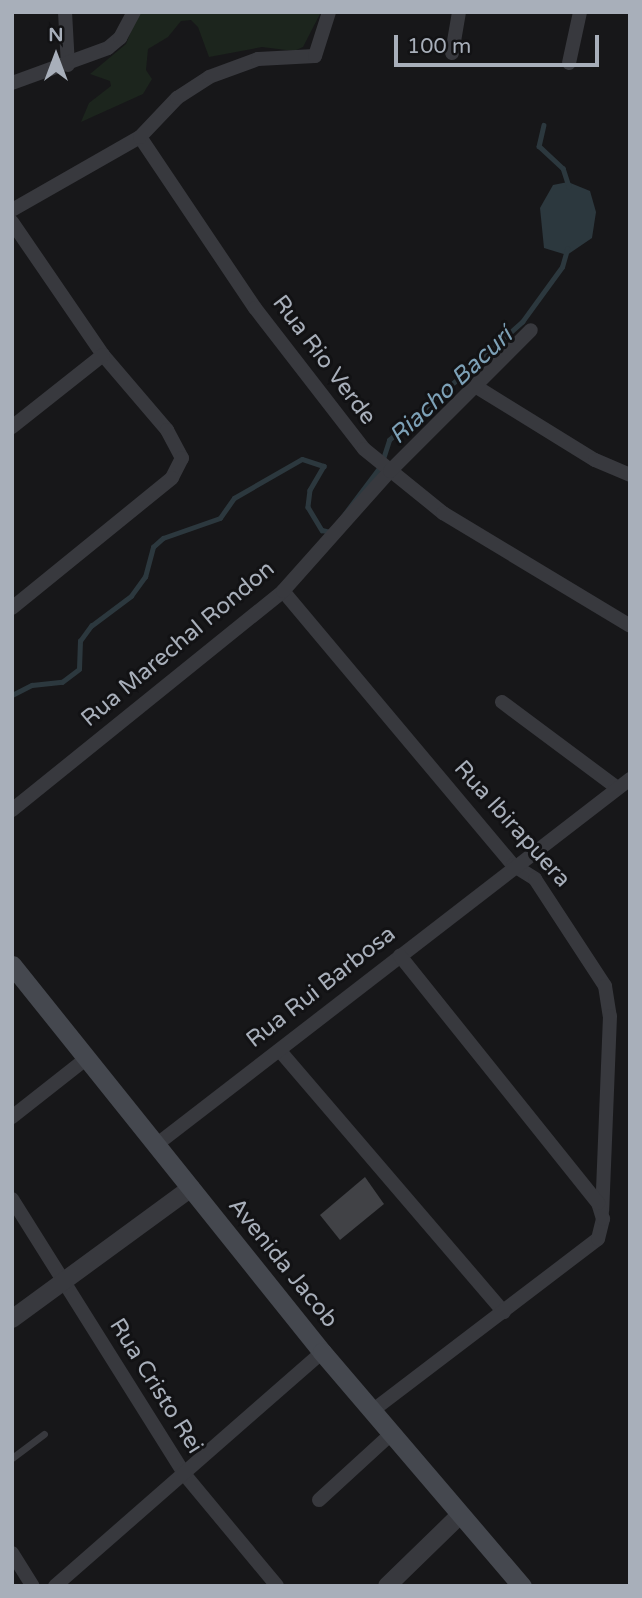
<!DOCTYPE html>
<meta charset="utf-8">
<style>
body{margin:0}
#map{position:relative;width:642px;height:1598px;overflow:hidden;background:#171719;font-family:"Varela Round",sans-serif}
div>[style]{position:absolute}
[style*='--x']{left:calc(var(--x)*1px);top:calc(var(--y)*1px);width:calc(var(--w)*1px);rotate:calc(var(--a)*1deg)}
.green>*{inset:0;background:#1c251d}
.water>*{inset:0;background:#2c383e}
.stream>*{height:4.5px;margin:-2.25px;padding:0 2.25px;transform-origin:2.25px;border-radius:2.25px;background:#2c383e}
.building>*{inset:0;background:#414246}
.service>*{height:7px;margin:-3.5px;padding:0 3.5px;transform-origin:3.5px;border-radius:3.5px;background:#38393e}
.minor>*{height:14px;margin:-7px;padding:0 7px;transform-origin:7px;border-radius:7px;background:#38393e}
.tertiary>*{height:18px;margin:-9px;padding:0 9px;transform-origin:9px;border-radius:9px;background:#38393e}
.secondary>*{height:19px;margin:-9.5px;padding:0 9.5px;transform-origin:9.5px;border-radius:9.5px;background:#45484f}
span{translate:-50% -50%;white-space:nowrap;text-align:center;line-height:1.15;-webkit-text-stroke:6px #121214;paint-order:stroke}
.street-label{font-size:23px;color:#a8afba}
.water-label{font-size:24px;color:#7da1b7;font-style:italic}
.frame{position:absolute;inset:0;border:14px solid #a8afba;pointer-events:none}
.north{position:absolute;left:21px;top:21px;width:70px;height:70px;-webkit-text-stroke:5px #121214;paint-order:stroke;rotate:0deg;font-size:19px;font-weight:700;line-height:28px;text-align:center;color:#a8afba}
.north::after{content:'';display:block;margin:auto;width:24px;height:32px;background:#a8afba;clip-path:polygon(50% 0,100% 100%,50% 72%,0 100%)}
.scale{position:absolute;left:394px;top:35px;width:205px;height:32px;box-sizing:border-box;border:4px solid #a8afba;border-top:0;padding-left:9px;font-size:21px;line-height:24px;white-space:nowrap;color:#a8afba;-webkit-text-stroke:5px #121214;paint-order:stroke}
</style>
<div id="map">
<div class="green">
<i style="clip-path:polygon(139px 12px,321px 12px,303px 47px,294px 51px,262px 47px,209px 57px,198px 27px,191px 20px,181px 21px,168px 37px,148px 49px,146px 70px,152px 79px,143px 94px,81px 122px,89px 103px,111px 86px,110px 81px,90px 74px,126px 44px)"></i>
</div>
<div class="water">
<i style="clip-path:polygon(568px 182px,590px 191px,596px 212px,592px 238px,567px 255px,544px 248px,540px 208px,553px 185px)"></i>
</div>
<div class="stream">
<i style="--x:544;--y:125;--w:22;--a:103"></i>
<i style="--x:539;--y:146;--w:33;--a:43"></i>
<i style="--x:563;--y:168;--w:19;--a:72"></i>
<i style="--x:383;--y:459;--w:20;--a:-72"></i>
<i style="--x:389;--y:440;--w:178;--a:-41.6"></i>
<i style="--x:522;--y:322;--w:68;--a:-54"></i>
<i style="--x:562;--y:267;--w:19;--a:-74"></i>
<i style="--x:12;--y:695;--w:22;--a:-27"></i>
<i style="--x:32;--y:685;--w:30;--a:-6"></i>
<i style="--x:62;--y:682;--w:21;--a:-37"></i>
<i style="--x:79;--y:669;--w:28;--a:-88"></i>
<i style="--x:80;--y:641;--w:19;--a:-54"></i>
<i style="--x:91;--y:626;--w:50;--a:-36.9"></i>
<i style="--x:131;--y:596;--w:24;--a:-54"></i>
<i style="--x:145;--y:577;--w:31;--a:-75"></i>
<i style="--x:153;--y:547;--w:13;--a:-42"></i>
<i style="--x:163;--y:538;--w:60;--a:-19.3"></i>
<i style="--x:220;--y:518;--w:24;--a:-55"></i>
<i style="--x:234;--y:498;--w:78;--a:-29.8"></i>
<i style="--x:302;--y:459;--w:23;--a:18"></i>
<i style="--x:324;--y:466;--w:28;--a:120"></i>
<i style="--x:310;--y:490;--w:17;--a:97"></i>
<i style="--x:308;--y:507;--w:27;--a:59"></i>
<i style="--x:322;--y:530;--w:9;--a:13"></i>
<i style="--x:331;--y:532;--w:81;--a:-53"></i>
</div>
<div class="building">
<i style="clip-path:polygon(365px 1177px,384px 1204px,340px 1240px,320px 1215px)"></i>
</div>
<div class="service">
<i style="--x:12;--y:1458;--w:40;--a:-37"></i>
</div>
<div class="minor">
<i style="--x:65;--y:12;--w:53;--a:86.8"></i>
<i style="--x:452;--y:53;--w:42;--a:-80.3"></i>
<i style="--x:569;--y:63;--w:52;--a:-77.8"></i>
<i style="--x:12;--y:83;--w:102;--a:-20"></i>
<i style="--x:108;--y:48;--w:16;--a:-40"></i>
<i style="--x:120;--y:38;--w:30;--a:-62"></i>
<i style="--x:140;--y:137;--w:206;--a:56.1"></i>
<i style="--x:255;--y:308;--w:178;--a:52.3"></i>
<i style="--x:364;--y:449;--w:102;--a:39"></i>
<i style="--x:443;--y:513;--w:218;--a:31.1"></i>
<i style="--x:12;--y:210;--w:147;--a:-29.7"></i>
<i style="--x:140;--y:137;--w:54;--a:-46.5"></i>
<i style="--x:177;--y:98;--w:38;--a:-33"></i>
<i style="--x:209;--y:77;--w:52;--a:-20.2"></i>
<i style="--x:258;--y:59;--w:57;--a:-3"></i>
<i style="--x:315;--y:56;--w:46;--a:-72.3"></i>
<i style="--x:12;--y:222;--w:161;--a:55.6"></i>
<i style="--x:103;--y:355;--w:99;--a:49.5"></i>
<i style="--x:167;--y:430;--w:32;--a:62"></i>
<i style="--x:182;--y:458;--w:22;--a:117"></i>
<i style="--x:172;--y:478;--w:206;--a:140.9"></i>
<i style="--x:475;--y:386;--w:141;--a:31.7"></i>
<i style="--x:595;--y:460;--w:38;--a:23"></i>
<i style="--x:12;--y:427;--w:116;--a:-38.4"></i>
<i style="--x:283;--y:591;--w:358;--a:50"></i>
<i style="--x:513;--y:865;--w:26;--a:32"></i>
<i style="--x:535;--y:879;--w:128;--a:56.8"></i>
<i style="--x:605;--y:986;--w:30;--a:81"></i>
<i style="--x:610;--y:1016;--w:195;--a:92.3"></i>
<i style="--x:502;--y:702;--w:142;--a:36.7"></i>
<i style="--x:12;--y:810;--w:348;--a:-38.9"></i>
<i style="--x:283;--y:591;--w:161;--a:-48.3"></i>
<i style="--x:390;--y:471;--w:199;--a:-45"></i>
<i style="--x:280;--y:1051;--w:344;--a:49.4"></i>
<i style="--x:12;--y:1117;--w:95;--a:-38.2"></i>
<i style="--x:156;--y:1145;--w:599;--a:-37.67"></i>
<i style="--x:12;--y:1199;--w:326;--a:57.9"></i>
<i style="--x:185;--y:1475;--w:144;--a:50.3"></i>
<i style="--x:372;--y:1411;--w:284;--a:-37.3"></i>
<i style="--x:598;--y:1239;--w:21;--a:-76"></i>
<i style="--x:603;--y:1219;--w:17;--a:-107"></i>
<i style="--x:598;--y:1203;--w:317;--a:-128.7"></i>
<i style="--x:319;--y:1500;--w:98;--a:-42.5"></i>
<i style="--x:12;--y:1553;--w:39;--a:58"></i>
<i style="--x:55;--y:1586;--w:355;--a:-41.2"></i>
</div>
<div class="tertiary">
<i style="--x:12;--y:1319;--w:222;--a:-36.2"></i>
<i style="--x:387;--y:1586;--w:100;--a:-44.2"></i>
</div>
<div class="secondary">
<i style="--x:12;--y:965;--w:496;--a:51.3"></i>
<i style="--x:322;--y:1352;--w:308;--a:49.5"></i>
</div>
<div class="street-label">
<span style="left:324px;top:360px;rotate:53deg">Rua Rio Verde</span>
<span style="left:178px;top:644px;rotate:-40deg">Rua Marechal Rondon</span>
<span style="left:512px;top:824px;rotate:48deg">Rua Ibirapuera</span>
<span style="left:321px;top:987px;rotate:-38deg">Rua Rui Barbosa</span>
<span style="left:283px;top:1263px;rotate:51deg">Avenida Jacob</span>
<span style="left:156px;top:1386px;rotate:58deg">Rua Cristo Rei</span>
</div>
<div class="water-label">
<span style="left:451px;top:386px;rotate:-43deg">Riacho Bacurí</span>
</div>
<div class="frame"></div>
<div class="north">N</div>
<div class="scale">100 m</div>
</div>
